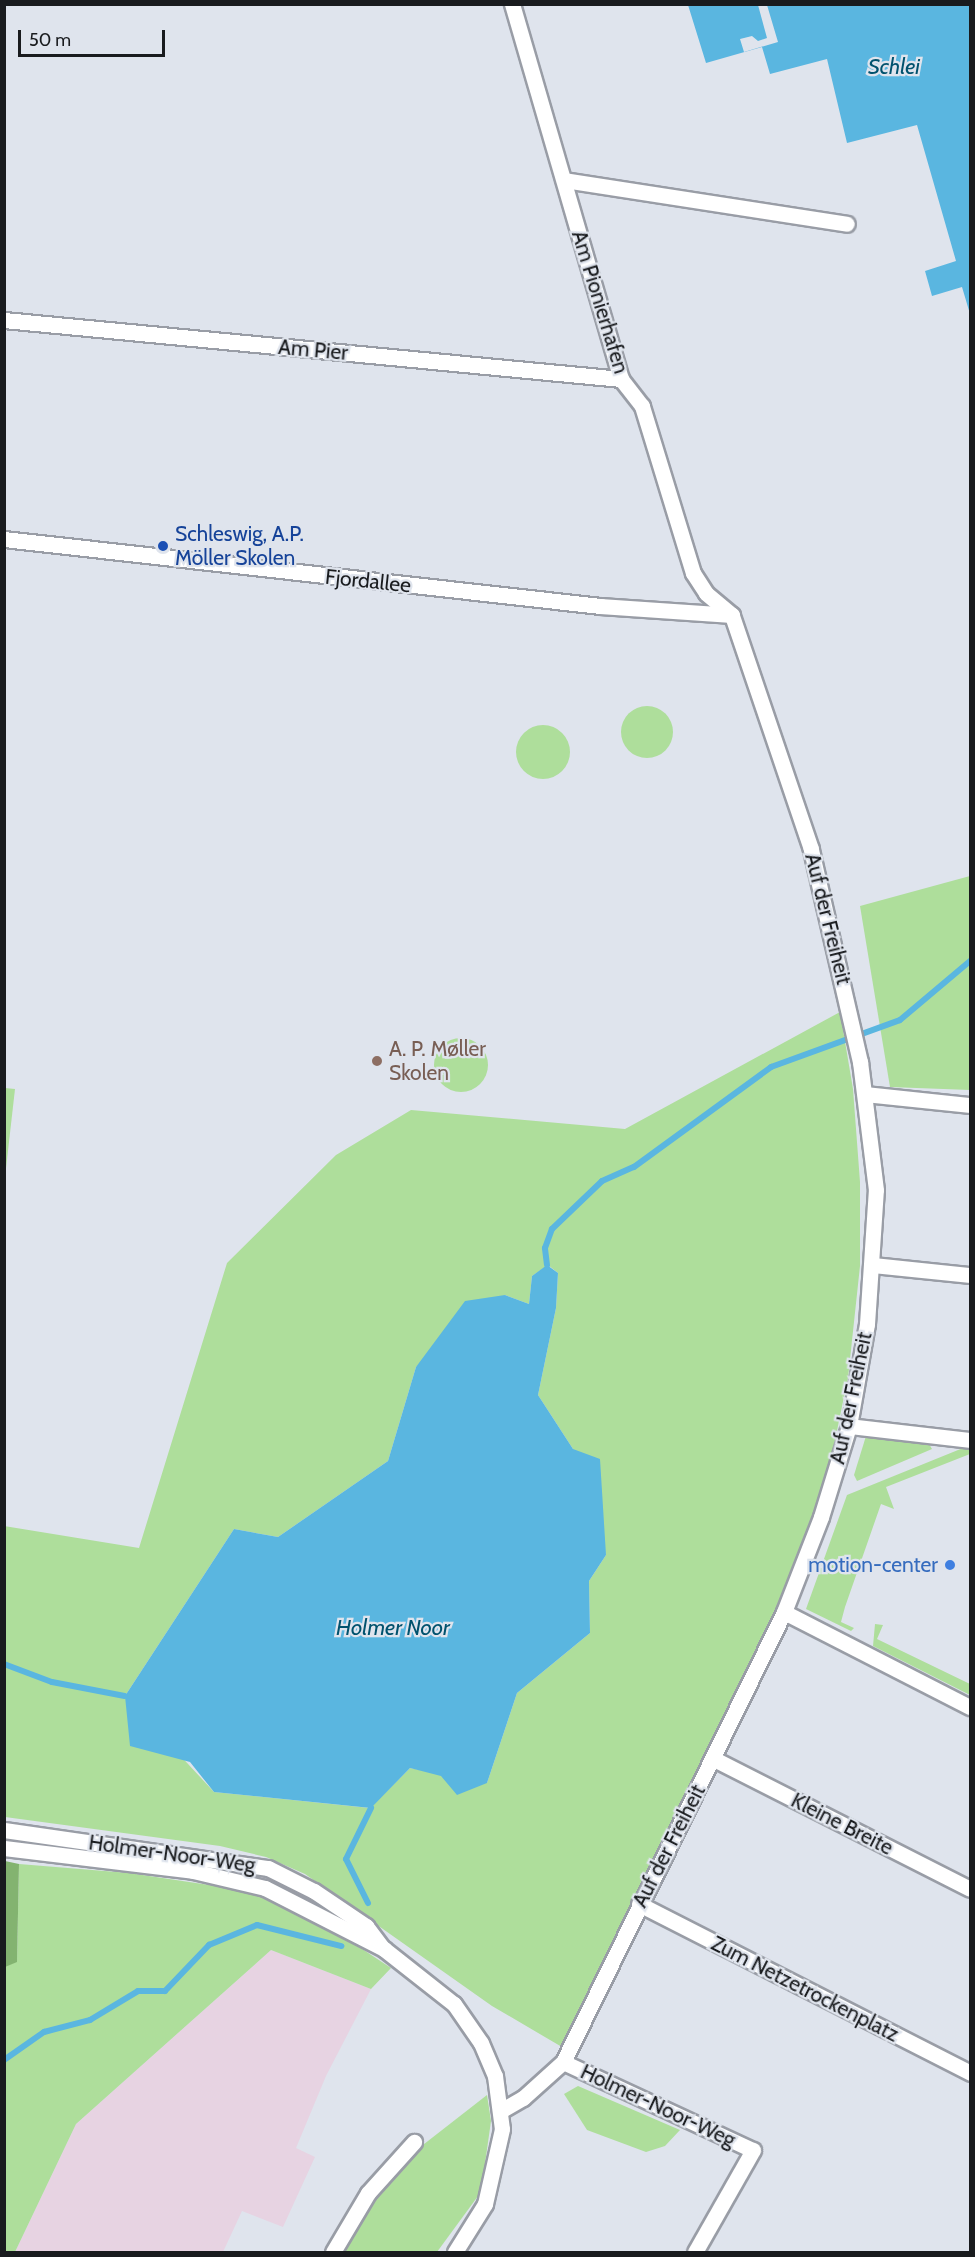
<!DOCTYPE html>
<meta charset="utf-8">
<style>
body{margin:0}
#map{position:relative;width:975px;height:2257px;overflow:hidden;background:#dfe4ed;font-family:Cabin,sans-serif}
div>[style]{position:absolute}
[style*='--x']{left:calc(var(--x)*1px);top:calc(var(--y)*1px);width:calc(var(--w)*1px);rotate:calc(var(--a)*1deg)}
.industrial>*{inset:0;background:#e7d3e2}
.green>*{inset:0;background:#aede9b}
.round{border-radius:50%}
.forest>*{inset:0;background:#83b370}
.water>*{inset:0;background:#5ab6e0}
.pier>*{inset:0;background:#dfe4ed}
.stream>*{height:6px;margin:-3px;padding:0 3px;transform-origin:3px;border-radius:3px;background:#5ab6e0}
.roads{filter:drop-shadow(2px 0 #999da6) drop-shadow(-2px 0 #999da6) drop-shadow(0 2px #999da6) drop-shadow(0 -2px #999da6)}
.minor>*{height:15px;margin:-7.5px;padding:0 7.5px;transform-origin:7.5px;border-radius:7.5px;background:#fff}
.dots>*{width:16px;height:16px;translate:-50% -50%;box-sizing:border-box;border:3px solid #dfe4ed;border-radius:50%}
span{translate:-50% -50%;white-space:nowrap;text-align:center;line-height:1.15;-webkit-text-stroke:4.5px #dfe4ed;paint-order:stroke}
.street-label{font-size:21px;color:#191b1e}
.transit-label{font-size:21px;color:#164399}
.left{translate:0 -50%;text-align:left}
.education-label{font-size:21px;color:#785e54}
.shop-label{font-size:21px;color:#366cbe}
.right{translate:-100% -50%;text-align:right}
.water-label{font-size:22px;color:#00526e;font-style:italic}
.frame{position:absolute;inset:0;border:6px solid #191b1e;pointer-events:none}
.scale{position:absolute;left:18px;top:30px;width:147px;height:27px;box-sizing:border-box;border:3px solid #191b1e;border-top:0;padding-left:8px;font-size:18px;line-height:21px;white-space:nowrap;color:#191b1e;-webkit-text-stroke:4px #dfe4ed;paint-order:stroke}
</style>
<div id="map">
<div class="industrial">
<i style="clip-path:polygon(271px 1950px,371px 1989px,326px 2076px,296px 2148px,315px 2157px,283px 2227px,242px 2211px,223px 2252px,15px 2252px,76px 2124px)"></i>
</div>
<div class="green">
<i class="round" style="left:621px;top:706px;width:52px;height:52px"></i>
<i class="round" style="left:516px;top:725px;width:54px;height:54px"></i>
<i style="clip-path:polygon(970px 876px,970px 1090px,890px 1087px,860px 906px)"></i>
<i style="clip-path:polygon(evenodd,840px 1012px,853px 1089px,860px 1182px,860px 1266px,848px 1378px,829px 1469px,777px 1616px,562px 2047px,492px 2006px,305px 1874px,266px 1857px,220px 1846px,5px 1817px,4px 1526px,139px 1548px,227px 1263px,336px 1155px,411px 1110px,625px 1129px,840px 1012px,548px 1265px,558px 1273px,556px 1308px,538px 1395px,573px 1449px,606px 1555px,589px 1581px,590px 1633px,517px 1693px,487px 1783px,410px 1768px,370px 1808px,214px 1792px,125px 1696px,234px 1529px,278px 1537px,388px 1461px,416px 1367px,505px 1295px,529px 1304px,532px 1276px,548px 1265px)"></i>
<i class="round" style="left:434px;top:1038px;width:54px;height:54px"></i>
<i style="clip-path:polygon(5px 1088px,15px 1089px,5px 1177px,4px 1088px)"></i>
<i style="clip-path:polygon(866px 1436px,929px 1444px,932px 1449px,857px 1481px,854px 1475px)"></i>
<i style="clip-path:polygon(963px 1448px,970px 1448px,970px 1454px,886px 1487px,894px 1509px,881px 1504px,845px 1607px,841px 1622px,854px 1628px,851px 1631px,806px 1609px,847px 1495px)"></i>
<i style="clip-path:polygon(875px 1624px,883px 1625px,877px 1639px,970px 1684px,970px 1695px,873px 1646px)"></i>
<i style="clip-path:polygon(19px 1864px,129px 1873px,262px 1893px,309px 1914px,391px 1968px,371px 1989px,271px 1950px,76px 2124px,15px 2252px,5px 2252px,4px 1967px,17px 1961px)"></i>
<i style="clip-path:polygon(578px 2086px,680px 2130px,665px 2146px,646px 2152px,587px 2130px,564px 2094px)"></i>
<i style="clip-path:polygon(487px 2095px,491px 2121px,481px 2192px,437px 2252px,342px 2252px,364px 2214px,419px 2148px)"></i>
</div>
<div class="forest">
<i style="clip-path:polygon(5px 1861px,19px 1864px,17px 1962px,5px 1967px)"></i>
</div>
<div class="water">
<i style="clip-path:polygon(688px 5px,970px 5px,970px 314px,962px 287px,932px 296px,925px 271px,956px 261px,917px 125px,847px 143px,827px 59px,770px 74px,762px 47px,706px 63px)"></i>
<i style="clip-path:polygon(547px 1265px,558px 1273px,556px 1308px,538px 1395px,573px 1449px,600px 1459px,606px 1555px,589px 1581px,590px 1633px,517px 1693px,487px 1783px,457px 1795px,441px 1776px,410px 1768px,371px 1808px,214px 1792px,190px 1762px,130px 1746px,125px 1696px,234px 1529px,278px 1537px,388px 1461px,416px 1367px,465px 1301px,505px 1295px,529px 1304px,532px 1276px)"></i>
</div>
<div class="pier">
<i style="clip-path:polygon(758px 5px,767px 5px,778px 42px,744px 52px,740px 39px,752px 36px,758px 41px,767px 38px)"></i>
</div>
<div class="stream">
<i style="--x:547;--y:1265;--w:17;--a:-97"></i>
<i style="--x:545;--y:1248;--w:20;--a:-70"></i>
<i style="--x:552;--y:1229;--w:69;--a:-43.8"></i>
<i style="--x:602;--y:1181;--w:35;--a:-24"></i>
<i style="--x:634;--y:1167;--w:170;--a:-36.1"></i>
<i style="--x:771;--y:1067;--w:137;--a:-20"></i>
<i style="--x:900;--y:1020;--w:92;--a:-40.1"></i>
<i style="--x:4;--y:1664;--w:51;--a:20.6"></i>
<i style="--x:52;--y:1682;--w:74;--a:10.9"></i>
<i style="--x:368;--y:1903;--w:49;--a:-116.6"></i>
<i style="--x:346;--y:1859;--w:57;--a:-63.9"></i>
<i style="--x:4;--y:2060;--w:49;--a:-35"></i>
<i style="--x:44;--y:2032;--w:48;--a:-14.6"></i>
<i style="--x:90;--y:2020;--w:56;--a:-31.1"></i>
<i style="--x:138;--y:1991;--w:27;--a:0"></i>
<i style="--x:165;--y:1991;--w:64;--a:-46.3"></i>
<i style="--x:209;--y:1945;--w:52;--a:-22.6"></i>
<i style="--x:257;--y:1925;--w:87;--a:14"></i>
</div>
<div class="roads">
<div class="minor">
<i style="--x:564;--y:180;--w:286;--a:8.8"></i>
<i style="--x:4;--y:320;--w:620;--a:5.46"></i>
<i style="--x:4;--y:539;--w:600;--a:6.41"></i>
<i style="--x:600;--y:606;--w:132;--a:3.9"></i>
<i style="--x:865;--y:1094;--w:106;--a:6"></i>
<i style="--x:873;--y:1265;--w:98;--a:5.9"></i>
<i style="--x:849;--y:1426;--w:122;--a:6.6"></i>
<i style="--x:784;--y:1612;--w:209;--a:27.1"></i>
<i style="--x:714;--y:1759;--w:287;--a:26.9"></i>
<i style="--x:4;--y:1830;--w:267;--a:8.2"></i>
<i style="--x:268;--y:1868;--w:51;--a:26.6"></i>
<i style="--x:314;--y:1891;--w:63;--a:33.9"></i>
<i style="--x:366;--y:1926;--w:26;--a:53"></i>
<i style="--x:4;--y:1848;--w:190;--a:6.9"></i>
<i style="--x:193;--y:1871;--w:74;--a:13.3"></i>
<i style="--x:265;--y:1888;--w:134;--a:27.1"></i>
<i style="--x:384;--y:1949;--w:89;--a:38.2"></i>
<i style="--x:454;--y:2004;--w:47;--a:55.3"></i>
<i style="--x:481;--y:2043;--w:36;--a:67"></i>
<i style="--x:495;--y:2076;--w:53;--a:82.5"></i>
<i style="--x:502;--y:2129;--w:77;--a:102.8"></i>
<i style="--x:485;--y:2204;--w:57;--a:122"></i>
<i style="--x:639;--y:1904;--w:372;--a:27"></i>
<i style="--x:563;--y:2062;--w:209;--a:24.9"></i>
<i style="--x:753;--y:2150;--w:117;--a:119.6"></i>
<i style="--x:502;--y:2110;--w:24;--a:-30"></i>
<i style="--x:523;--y:2098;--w:54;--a:-42"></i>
<i style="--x:563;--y:2062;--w:501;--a:-63.84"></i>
<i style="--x:784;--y:1612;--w:102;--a:-68.7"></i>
<i style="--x:821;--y:1517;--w:95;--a:-72.9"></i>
<i style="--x:849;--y:1426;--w:104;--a:-80"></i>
<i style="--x:867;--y:1324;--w:134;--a:-86.2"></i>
<i style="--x:876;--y:1190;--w:129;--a:-97.1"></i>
<i style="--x:860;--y:1062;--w:219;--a:-103"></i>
<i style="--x:811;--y:849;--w:247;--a:-108.7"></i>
<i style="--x:732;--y:615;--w:34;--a:-140"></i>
<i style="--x:706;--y:593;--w:24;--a:-123"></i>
<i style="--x:693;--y:573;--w:175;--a:-107"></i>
<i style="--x:642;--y:406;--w:34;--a:-128"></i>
<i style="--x:621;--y:379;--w:391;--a:-106.2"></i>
<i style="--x:333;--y:2252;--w:69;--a:-59.3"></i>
<i style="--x:368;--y:2193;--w:69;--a:-48"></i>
</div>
</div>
<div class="dots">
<i style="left:163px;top:546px;background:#1a4fb4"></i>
<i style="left:377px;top:1061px;background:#8d6e63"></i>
<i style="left:950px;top:1565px;background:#3f7fe0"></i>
</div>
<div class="street-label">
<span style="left:600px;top:302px;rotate:73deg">Am Pionierhafen</span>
<span style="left:313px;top:350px;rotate:5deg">Am Pier</span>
<span style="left:368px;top:581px;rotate:6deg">Fjordallee</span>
<span style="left:828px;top:919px;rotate:76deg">Auf der Freiheit</span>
<span style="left:851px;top:1398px;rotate:-78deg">Auf der Freiheit</span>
<span style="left:842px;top:1824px;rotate:27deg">Kleine Breite</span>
<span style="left:669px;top:1846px;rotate:-63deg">Auf der Freiheit</span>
<span style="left:172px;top:1854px;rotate:8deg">Holmer-Noor-Weg</span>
<span style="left:805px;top:1989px;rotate:27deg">Zum Netzetrockenplatz</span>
<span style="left:658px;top:2106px;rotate:25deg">Holmer-Noor-Weg</span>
</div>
<div class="transit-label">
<span class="left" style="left:175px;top:546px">Schleswig, A.P.<br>Möller Skolen</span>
</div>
<div class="education-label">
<span class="left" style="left:389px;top:1061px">A. P. Møller<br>Skolen</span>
</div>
<div class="shop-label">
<span class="right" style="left:938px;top:1565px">motion-center</span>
</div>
<div class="water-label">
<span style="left:894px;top:67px">Schlei</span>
<span style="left:393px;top:1628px">Holmer Noor</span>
</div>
<div class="frame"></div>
<div class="scale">50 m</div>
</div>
